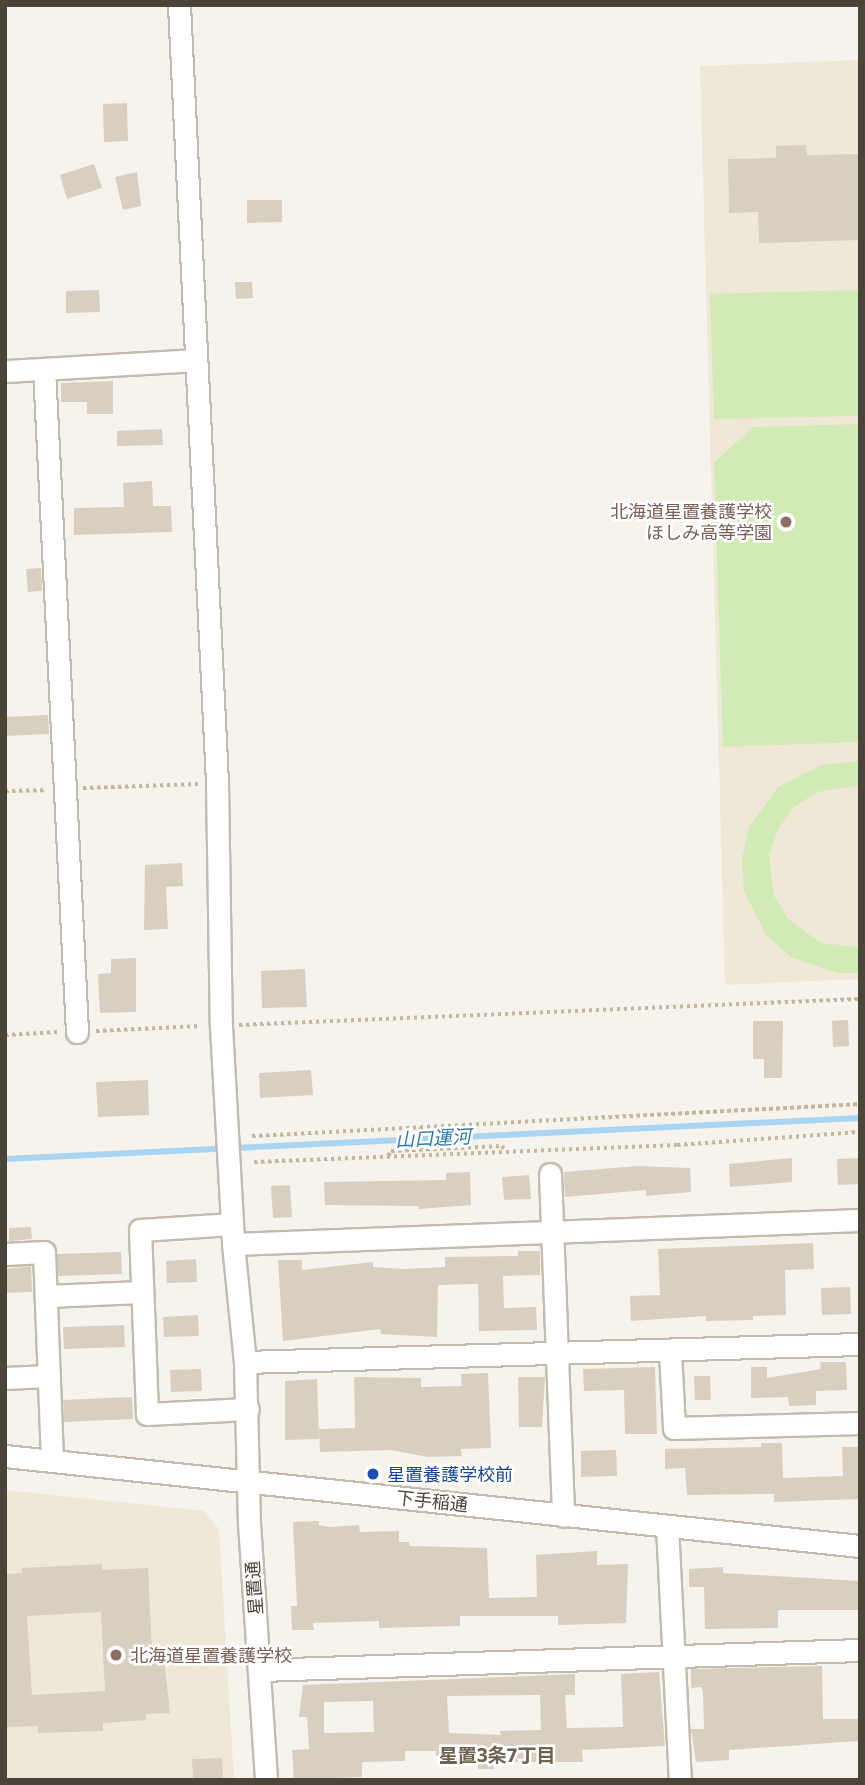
<!DOCTYPE html>
<meta charset="utf-8">
<style>
body{margin:0}
#map{position:relative;width:865px;height:1785px;overflow:hidden;background:#f6f3ec;font-family:Commissioner,"Noto Sans JP",sans-serif}
div>[style]{position:absolute}
[style*='--x']{left:calc(var(--x)*1px);top:calc(var(--y)*1px);width:calc(var(--w)*1px);rotate:calc(var(--a)*1deg)}
.education>*{inset:0;background:#efe8d6}
.green>*{inset:0;background:#d2eab5}
.stream>*{height:6px;margin:-3px;padding:0 3px;transform-origin:3px;border-radius:3px;background:#a9d4f2}
.building>*{inset:0;background:#d8cfc1}
.path>*{height:3.5px;margin-top:-1.75px;transform-origin:0;background:repeating-linear-gradient(90deg,#c4b79f 0 3.5px,transparent 0 7px)}
.roads{filter:drop-shadow(2px 0 #c2bbae) drop-shadow(-2px 0 #c2bbae) drop-shadow(0 2px #c2bbae) drop-shadow(0 -2px #c2bbae)}
.minor>*{height:21px;margin:-10.5px;padding:0 10.5px;transform-origin:10.5px;border-radius:10.5px;background:#fff}
.dots>*{width:19px;height:19px;translate:-50% -50%;box-sizing:border-box;border:4px solid #fff;border-radius:50%}
span{translate:-50% -50%;white-space:nowrap;text-align:center;line-height:1.15;-webkit-text-stroke:5px #fff;paint-order:stroke}
.education-label{font-size:18px;color:#785e54}
.right{translate:-100% -50%;text-align:right}
.left{translate:0 -50%;text-align:left}
.transit-label{font-size:18px;color:#164399}
.street-label{font-size:18px;color:#4b4439}
.water-label{font-size:19px;color:#2e7ab2;font-style:italic}
.neighbourhood-label{font-size:19px;color:#6e6250;font-weight:700}
.frame{position:absolute;inset:0;border:7px solid #4b4439;pointer-events:none}
</style>
<div id="map">
<div class="education">
<i style="clip-path:polygon(860px 60px,860px 979px,725px 985px,700px 66px)"></i>
<i style="clip-path:polygon(5px 1490px,204px 1511px,219px 1529px,234px 1780px,5px 1780px)"></i>
</div>
<div class="green">
<i style="clip-path:polygon(860px 290px,860px 416px,714px 419px,710px 294px)"></i>
<i style="clip-path:polygon(860px 424px,860px 742px,723px 747px,714px 463px,753px 427px)"></i>
<i style="clip-path:polygon(860px 761px,860px 785px,817px 792px,794px 807px,778px 829px,769px 855px,774px 896px,788px 919px,821px 943px,860px 947px,860px 973px,837px 973px,791px 957px,766px 935px,744px 891px,742px 858px,749px 827px,778px 787px,821px 765px)"></i>
</div>
<div class="stream">
<i style="--x:5;--y:1159;--w:856;--a:-2.75"></i>
</div>
<div class="building">
<i style="clip-path:polygon(127px 103px,128px 141px,104px 142px,103px 104px)"></i>
<i style="clip-path:polygon(806px 145px,807px 155px,860px 154px,860px 240px,759px 243px,758px 212px,729px 213px,728px 159px,776px 158px,776px 146px)"></i>
<i style="clip-path:polygon(94px 164px,102px 188px,67px 199px,60px 175px)"></i>
<i style="clip-path:polygon(137px 172px,141px 206px,123px 210px,115px 177px)"></i>
<i style="clip-path:polygon(247px 200px,282px 200px,282px 222px,247px 223px)"></i>
<i style="clip-path:polygon(235px 282px,252px 282px,253px 298px,236px 299px)"></i>
<i style="clip-path:polygon(99px 290px,100px 312px,66px 313px,66px 291px)"></i>
<i style="clip-path:polygon(113px 381px,113px 414px,87px 414px,87px 402px,61px 402px,61px 383px)"></i>
<i style="clip-path:polygon(162px 429px,163px 445px,117px 446px,117px 431px)"></i>
<i style="clip-path:polygon(152px 481px,153px 506px,171px 506px,172px 532px,74px 535px,74px 508px,124px 507px,123px 483px)"></i>
<i style="clip-path:polygon(41px 568px,42px 591px,28px 592px,26px 569px)"></i>
<i style="clip-path:polygon(48px 715px,49px 734px,5px 736px,5px 717px)"></i>
<i style="clip-path:polygon(182px 863px,183px 886px,166px 887px,168px 929px,144px 930px,145px 865px)"></i>
<i style="clip-path:polygon(136px 958px,136px 1012px,100px 1013px,98px 974px,111px 973px,111px 959px)"></i>
<i style="clip-path:polygon(305px 969px,307px 1007px,262px 1008px,261px 971px)"></i>
<i style="clip-path:polygon(848px 1020px,849px 1046px,833px 1047px,832px 1021px)"></i>
<i style="clip-path:polygon(753px 1021px,783px 1021px,782px 1078px,764px 1078px,764px 1059px,753px 1059px)"></i>
<i style="clip-path:polygon(311px 1070px,313px 1095px,260px 1098px,259px 1073px)"></i>
<i style="clip-path:polygon(148px 1080px,149px 1115px,98px 1117px,96px 1082px)"></i>
<i style="clip-path:polygon(792px 1158px,792px 1182px,730px 1187px,729px 1164px)"></i>
<i style="clip-path:polygon(860px 1158px,860px 1184px,838px 1185px,837px 1159px)"></i>
<i style="clip-path:polygon(638px 1166px,690px 1168px,691px 1192px,646px 1196px,646px 1190px,565px 1197px,564px 1172px)"></i>
<i style="clip-path:polygon(470px 1172px,471px 1205px,419px 1209px,418px 1206px,325px 1205px,324px 1182px,446px 1180px,446px 1173px)"></i>
<i style="clip-path:polygon(529px 1175px,531px 1199px,504px 1200px,502px 1177px)"></i>
<i style="clip-path:polygon(290px 1185px,292px 1217px,273px 1218px,271px 1186px)"></i>
<i style="clip-path:polygon(31px 1227px,32px 1239px,9px 1241px,9px 1228px)"></i>
<i style="clip-path:polygon(813px 1243px,814px 1269px,785px 1270px,786px 1315px,753px 1316px,753px 1320px,706px 1321px,706px 1316px,631px 1321px,630px 1296px,660px 1295px,658px 1249px)"></i>
<i style="clip-path:polygon(518px 1251px,540px 1251px,540px 1275px,503px 1276px,504px 1308px,536px 1307px,537px 1330px,479px 1331px,478px 1284px,438px 1285px,437px 1337px,381px 1334px,380px 1329px,283px 1341px,278px 1260px,302px 1260px,302px 1270px,373px 1262px,373px 1267px,405px 1269px,445px 1267px,445px 1257px,518px 1256px)"></i>
<i style="clip-path:polygon(121px 1252px,122px 1274px,58px 1276px,57px 1254px)"></i>
<i style="clip-path:polygon(196px 1259px,197px 1282px,167px 1283px,166px 1261px)"></i>
<i style="clip-path:polygon(31px 1266px,32px 1292px,5px 1293px,5px 1269px)"></i>
<i style="clip-path:polygon(850px 1287px,851px 1314px,822px 1315px,821px 1288px)"></i>
<i style="clip-path:polygon(198px 1315px,199px 1336px,164px 1337px,163px 1317px)"></i>
<i style="clip-path:polygon(124px 1325px,125px 1347px,64px 1349px,63px 1327px)"></i>
<i style="clip-path:polygon(820px 1362px,846px 1362px,847px 1390px,816px 1391px,816px 1405px,789px 1406px,788px 1397px,751px 1398px,751px 1367px,767px 1367px,767px 1378px,821px 1369px)"></i>
<i style="clip-path:polygon(655px 1367px,657px 1434px,625px 1434px,624px 1390px,584px 1391px,583px 1369px)"></i>
<i style="clip-path:polygon(201px 1369px,202px 1391px,171px 1392px,170px 1370px)"></i>
<i style="clip-path:polygon(488px 1373px,491px 1448px,461px 1449px,462px 1456px,428px 1457px,390px 1450px,320px 1452px,319px 1429px,355px 1428px,354px 1377px,421px 1378px,421px 1387px,462px 1386px,461px 1374px)"></i>
<i style="clip-path:polygon(694px 1376px,710px 1376px,711px 1400px,695px 1400px)"></i>
<i style="clip-path:polygon(518px 1377px,545px 1377px,542px 1427px,519px 1427px)"></i>
<i style="clip-path:polygon(317px 1379px,319px 1439px,285px 1440px,285px 1381px)"></i>
<i style="clip-path:polygon(132px 1397px,133px 1419px,64px 1422px,63px 1400px)"></i>
<i style="clip-path:polygon(761px 1443px,782px 1443px,783px 1478px,843px 1476px,842px 1447px,860px 1447px,860px 1499px,774px 1502px,774px 1494px,687px 1495px,685px 1468px,665px 1469px,665px 1449px,761px 1447px)"></i>
<i style="clip-path:polygon(616px 1450px,617px 1476px,581px 1477px,581px 1451px)"></i>
<i style="clip-path:polygon(319px 1521px,319px 1525px,329px 1527px,359px 1525px,360px 1532px,399px 1531px,399px 1542px,409px 1542px,410px 1546px,487px 1548px,489px 1598px,537px 1597px,536px 1555px,597px 1551px,597px 1565px,628px 1564px,626px 1623px,558px 1625px,558px 1616px,460px 1616px,460px 1626px,379px 1628px,379px 1621px,313px 1623px,314px 1630px,292px 1630px,291px 1606px,297px 1606px,293px 1522px)"></i>
<i style="clip-path:polygon(evenodd,102px 1564px,102px 1570px,148px 1568px,152px 1650px,163px 1650px,170px 1713px,146px 1714px,146px 1720px,103px 1723px,103px 1731px,38px 1733px,38px 1726px,5px 1727px,5px 1574px,22px 1573px,22px 1568px,102px 1564px,101px 1612px,105px 1691px,32px 1695px,27px 1616px,101px 1612px)"></i>
<i style="clip-path:polygon(723px 1567px,723px 1573px,860px 1581px,860px 1610px,778px 1610px,778px 1628px,705px 1629px,704px 1587px,689px 1587px,689px 1569px)"></i>
<i style="clip-path:polygon(822px 1666px,823px 1719px,859px 1719px,859px 1741px,729px 1750px,729px 1760px,696px 1762px,691px 1729px,704px 1729px,703px 1692px,701px 1687px,691px 1688px,691px 1669px)"></i>
<i style="clip-path:polygon(evenodd,659px 1672px,665px 1746px,582px 1750px,583px 1762px,494px 1762px,494px 1769px,478px 1769px,477px 1759px,436px 1756px,436px 1751px,405px 1751px,405px 1761px,362px 1762px,362px 1777px,294px 1780px,292px 1750px,309px 1749px,307px 1717px,299px 1717px,303px 1685px,575px 1674px,575px 1695px,565px 1695px,567px 1728px,623px 1727px,621px 1674px,659px 1672px,540px 1695px,541px 1730px,500px 1731px,501px 1735px,449px 1733px,447px 1696px,540px 1695px,659px 1672px,373px 1701px,374px 1732px,324px 1733px,324px 1702px,373px 1701px)"></i>
<i style="clip-path:polygon(222px 1758px,223px 1780px,193px 1780px,192px 1759px)"></i>
</div>
<div class="path">
<i style="--x:83;--y:788;--w:115;--a:-2"></i>
<i style="--x:5;--y:791;--w:39;--a:-1"></i>
<i style="--x:239;--y:1025;--w:622;--a:-2.4"></i>
<i style="--x:96;--y:1031;--w:104;--a:-2.8"></i>
<i style="--x:5;--y:1035;--w:52;--a:-3.3"></i>
<i style="--x:421;--y:1127;--w:22;--a:87"></i>
<i style="--x:252;--y:1136;--w:609;--a:-3.01"></i>
<i style="--x:388;--y:1156;--w:6;--a:-59"></i>
<i style="--x:391;--y:1151;--w:111;--a:-2.6"></i>
<i style="--x:502;--y:1146;--w:6;--a:51"></i>
<i style="--x:254;--y:1162;--w:423;--a:-2.3"></i>
<i style="--x:677;--y:1145;--w:183;--a:-4.1"></i>
</div>
<div class="roads">
<div class="minor">
<i style="--x:179;--y:5;--w:779;--a:87.2"></i>
<i style="--x:217;--y:783;--w:243;--a:89.1"></i>
<i style="--x:221;--y:1026;--w:218;--a:86.8"></i>
<i style="--x:233;--y:1244;--w:119;--a:84.2"></i>
<i style="--x:245;--y:1362;--w:161;--a:88.6"></i>
<i style="--x:249;--y:1523;--w:258;--a:86.2"></i>
<i style="--x:44;--y:369;--w:664;--a:87.15"></i>
<i style="--x:5;--y:371;--w:191;--a:-3.3"></i>
<i style="--x:550;--y:1174;--w:342;--a:87.8"></i>
<i style="--x:232;--y:1224;--w:92;--a:176.3"></i>
<i style="--x:140;--y:1230;--w:184;--a:87.8"></i>
<i style="--x:147;--y:1414;--w:101;--a:-2.8"></i>
<i style="--x:233;--y:1244;--w:627;--a:-2.19"></i>
<i style="--x:5;--y:1254;--w:39;--a:-3"></i>
<i style="--x:44;--y:1252;--w:208;--a:87.8"></i>
<i style="--x:46;--y:1296;--w:96;--a:-2.4"></i>
<i style="--x:670;--y:1351;--w:77;--a:87"></i>
<i style="--x:674;--y:1428;--w:186;--a:-1.5"></i>
<i style="--x:245;--y:1362;--w:615;--a:-1.68"></i>
<i style="--x:5;--y:1378;--w:44;--a:-2.6"></i>
<i style="--x:5;--y:1456;--w:860;--a:6.01"></i>
<i style="--x:667;--y:1526;--w:254;--a:87.1"></i>
<i style="--x:260;--y:1670;--w:600;--a:-1.91"></i>
</div>
</div>
<div class="dots">
<i style="left:786px;top:522px;background:#8d6e63"></i>
<i style="left:373px;top:1474px;background:#1a4fb4"></i>
<i style="left:116px;top:1655px;background:#8d6e63"></i>
</div>
<div class="education-label">
<span class="right" style="left:772px;top:522px">北海道星置養護学校<br>ほしみ高等学園</span>
<span class="left" style="left:130px;top:1655px">北海道星置養護学校</span>
</div>
<div class="transit-label">
<span class="left" style="left:387px;top:1474px">星置養護学校前</span>
</div>
<div class="street-label">
<span style="left:432px;top:1501px;rotate:6deg">下手稲通</span>
<span style="left:254px;top:1588px;rotate:-94deg">星置通</span>
</div>
<div class="water-label">
<span style="left:433px;top:1138px;rotate:-3deg">山口運河</span>
</div>
<div class="neighbourhood-label">
<span style="left:497px;top:1755px">星置3条7丁目</span>
</div>
<div class="frame"></div>
</div>
